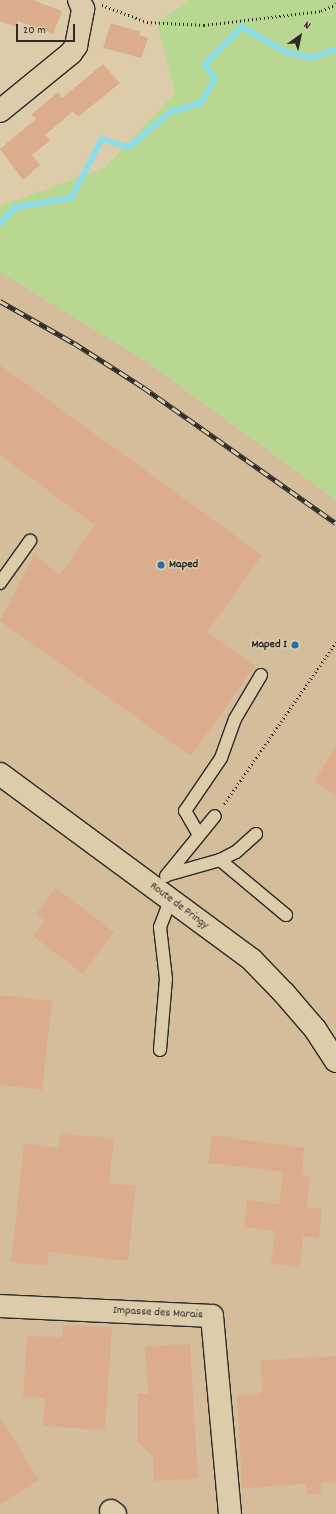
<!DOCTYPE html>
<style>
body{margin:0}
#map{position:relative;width:336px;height:1514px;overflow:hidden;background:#dca;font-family:Dekko,sans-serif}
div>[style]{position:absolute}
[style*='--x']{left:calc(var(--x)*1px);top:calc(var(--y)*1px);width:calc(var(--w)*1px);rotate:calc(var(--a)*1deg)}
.built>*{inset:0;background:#d5bd9c}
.green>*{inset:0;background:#b8d891}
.stream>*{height:6px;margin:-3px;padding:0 3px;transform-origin:3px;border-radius:3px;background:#8ddde9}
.building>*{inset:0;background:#dbad8c}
.path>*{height:2.5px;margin-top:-1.25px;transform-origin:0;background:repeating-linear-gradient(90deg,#2b2b2b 0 1px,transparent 0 4px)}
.roads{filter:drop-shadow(1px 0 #2b2b2b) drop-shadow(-1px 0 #2b2b2b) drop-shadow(0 1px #2b2b2b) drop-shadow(0 -1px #2b2b2b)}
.lane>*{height:12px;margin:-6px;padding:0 6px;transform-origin:6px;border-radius:6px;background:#dca}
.street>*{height:22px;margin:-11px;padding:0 11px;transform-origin:11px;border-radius:11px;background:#dca}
.secondary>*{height:22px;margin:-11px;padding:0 11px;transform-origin:11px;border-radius:11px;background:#dca}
.rail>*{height:4.5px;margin-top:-2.25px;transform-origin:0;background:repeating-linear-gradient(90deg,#dca 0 9px,#2b2b2b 0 18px);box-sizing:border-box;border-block:1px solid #2b2b2b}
.dots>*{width:11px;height:11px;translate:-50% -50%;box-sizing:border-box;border:2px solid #dca;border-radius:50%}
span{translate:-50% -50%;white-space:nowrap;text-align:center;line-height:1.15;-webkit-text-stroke:3px #dca;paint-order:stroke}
.poi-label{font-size:12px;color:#2b2b2b;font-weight:700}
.left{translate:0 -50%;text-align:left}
.right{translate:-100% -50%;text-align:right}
.street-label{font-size:12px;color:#2b2b2b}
.north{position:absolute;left:280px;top:16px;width:40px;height:40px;-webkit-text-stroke:3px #dca;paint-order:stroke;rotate:33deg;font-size:11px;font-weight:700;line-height:16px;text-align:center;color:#2b2b2b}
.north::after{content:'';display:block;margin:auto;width:14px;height:18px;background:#2b2b2b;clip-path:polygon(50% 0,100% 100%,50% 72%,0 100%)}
.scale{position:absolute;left:16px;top:24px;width:59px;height:18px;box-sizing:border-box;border:2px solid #2b2b2b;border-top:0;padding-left:5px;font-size:12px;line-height:14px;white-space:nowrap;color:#2b2b2b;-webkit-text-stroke:3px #dca;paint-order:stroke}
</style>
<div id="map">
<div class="built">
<i style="clip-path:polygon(0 272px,143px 359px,336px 500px,336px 1514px,0 1514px)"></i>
</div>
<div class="green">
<i style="clip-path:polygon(190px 0,336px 0,336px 500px,143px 359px,0 272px,0 206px,105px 168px,175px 93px,157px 23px)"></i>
</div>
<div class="stream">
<i style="--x:0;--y:223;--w:23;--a:-45"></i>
<i style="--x:16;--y:207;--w:56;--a:-9.3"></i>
<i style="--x:71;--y:198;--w:67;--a:-62.3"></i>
<i style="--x:102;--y:139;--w:28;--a:17"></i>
<i style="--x:129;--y:147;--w:54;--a:-40.5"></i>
<i style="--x:170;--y:112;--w:32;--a:-16"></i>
<i style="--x:201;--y:103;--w:28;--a:-60"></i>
<i style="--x:215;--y:79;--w:18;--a:-124"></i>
<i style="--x:205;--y:64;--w:52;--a:-45"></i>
<i style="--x:242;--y:27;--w:51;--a:29.6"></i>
<i style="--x:286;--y:52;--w:26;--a:13"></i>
<i style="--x:311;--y:58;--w:27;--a:-20"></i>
</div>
<div class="building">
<i style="clip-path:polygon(0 0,32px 0,62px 11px,53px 34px,18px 21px,16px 27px,0 21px)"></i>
<i style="clip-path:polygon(111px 23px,140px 32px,139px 35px,148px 38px,141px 58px,103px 48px)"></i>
<i style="clip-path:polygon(103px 64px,120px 83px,78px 117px,73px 111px,45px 135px,50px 140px,32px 155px,40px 165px,23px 180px,0 149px,36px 119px,32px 114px,58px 92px,62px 98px)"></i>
<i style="clip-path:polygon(0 365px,262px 555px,207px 632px,255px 666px,191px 756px,0 621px,34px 555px,60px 575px,95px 525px,0 455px)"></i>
<i style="clip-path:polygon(336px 746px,336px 795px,314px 782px)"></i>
<i style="clip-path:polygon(56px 888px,114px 932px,83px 974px,33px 936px,45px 920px,36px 914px)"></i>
<i style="clip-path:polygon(0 995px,52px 1001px,42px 1090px,0 1085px)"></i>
<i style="clip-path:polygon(60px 1133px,114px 1139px,109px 1183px,136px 1186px,128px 1261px,49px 1252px,47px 1266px,11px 1262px,24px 1144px,58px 1148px)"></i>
<i style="clip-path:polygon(212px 1135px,304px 1148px,302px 1175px,310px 1176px,307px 1207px,322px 1209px,319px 1238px,303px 1236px,300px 1267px,271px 1264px,275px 1231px,244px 1227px,247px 1200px,279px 1204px,283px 1172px,208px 1163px)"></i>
<i style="clip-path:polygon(63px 1325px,112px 1327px,105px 1430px,43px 1426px,45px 1398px,23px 1397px,27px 1336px,62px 1338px)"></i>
<i style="clip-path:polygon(190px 1344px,198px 1478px,154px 1481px,153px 1456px,138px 1442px,138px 1393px,148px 1394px,145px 1347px)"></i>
<i style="clip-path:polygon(336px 1356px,336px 1482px,321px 1483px,322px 1494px,307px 1494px,306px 1484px,242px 1488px,237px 1395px,262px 1394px,261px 1360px)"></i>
<i style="clip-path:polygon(0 1417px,39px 1480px,0 1504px)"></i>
</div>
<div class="path">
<i style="--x:102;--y:5;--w:48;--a:20.7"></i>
<i style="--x:147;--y:22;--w:57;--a:3"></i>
<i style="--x:204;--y:25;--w:118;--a:-6.8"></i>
<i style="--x:321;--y:11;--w:17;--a:-25"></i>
<i style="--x:224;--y:804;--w:197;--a:-55.3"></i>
</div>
<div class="roads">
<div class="lane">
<i style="--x:0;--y:583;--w:52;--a:-54.5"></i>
<i style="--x:199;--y:835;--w:28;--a:-120"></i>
<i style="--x:185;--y:811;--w:64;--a:-55.8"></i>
<i style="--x:221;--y:758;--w:41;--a:-70.3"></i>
<i style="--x:235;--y:719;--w:51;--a:-59.4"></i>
<i style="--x:220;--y:860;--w:86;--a:39.8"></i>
<i style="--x:167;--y:875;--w:55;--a:-15.8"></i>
<i style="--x:220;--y:860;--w:18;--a:-27"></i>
<i style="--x:236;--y:852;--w:27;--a:-42"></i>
<i style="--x:166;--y:876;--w:77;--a:-50.8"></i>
<i style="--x:160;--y:1050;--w:71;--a:-85.2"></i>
<i style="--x:166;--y:979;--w:52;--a:-96.6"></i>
<i style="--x:160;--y:927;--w:30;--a:-69"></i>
</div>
<div class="street">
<i style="--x:0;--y:111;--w:92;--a:-39.2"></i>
<i style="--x:71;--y:53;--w:9;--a:-54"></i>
<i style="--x:76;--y:46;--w:38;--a:-79"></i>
<i style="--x:83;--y:9;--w:10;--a:-114"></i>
<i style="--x:0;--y:1306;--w:212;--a:2.7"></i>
<i style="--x:212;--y:1316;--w:199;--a:84.8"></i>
<i style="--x:111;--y:1511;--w:5;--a:37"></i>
</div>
<div class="secondary">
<i style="--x:0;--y:774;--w:313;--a:36.4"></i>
<i style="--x:252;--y:960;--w:46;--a:45.9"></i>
<i style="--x:284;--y:993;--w:48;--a:49.3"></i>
<i style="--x:315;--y:1029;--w:38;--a:57"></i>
</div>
</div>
<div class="rail">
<i style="--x:0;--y:301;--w:85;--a:29.6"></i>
<i style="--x:74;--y:343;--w:82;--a:32.5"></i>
<i style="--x:143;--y:387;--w:236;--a:35.2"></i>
</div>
<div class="dots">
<i style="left:161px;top:565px;background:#1f6fb2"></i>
<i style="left:295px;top:645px;background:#1f6fb2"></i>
</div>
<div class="poi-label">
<span class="left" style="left:169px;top:565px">Maped</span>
<span class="right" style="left:287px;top:645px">Maped I</span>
</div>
<div class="street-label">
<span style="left:179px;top:906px;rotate:37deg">Route de Pringy</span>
<span style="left:158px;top:1313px;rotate:3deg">Impasse des Marais</span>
</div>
<div class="north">N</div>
<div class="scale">20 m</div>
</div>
